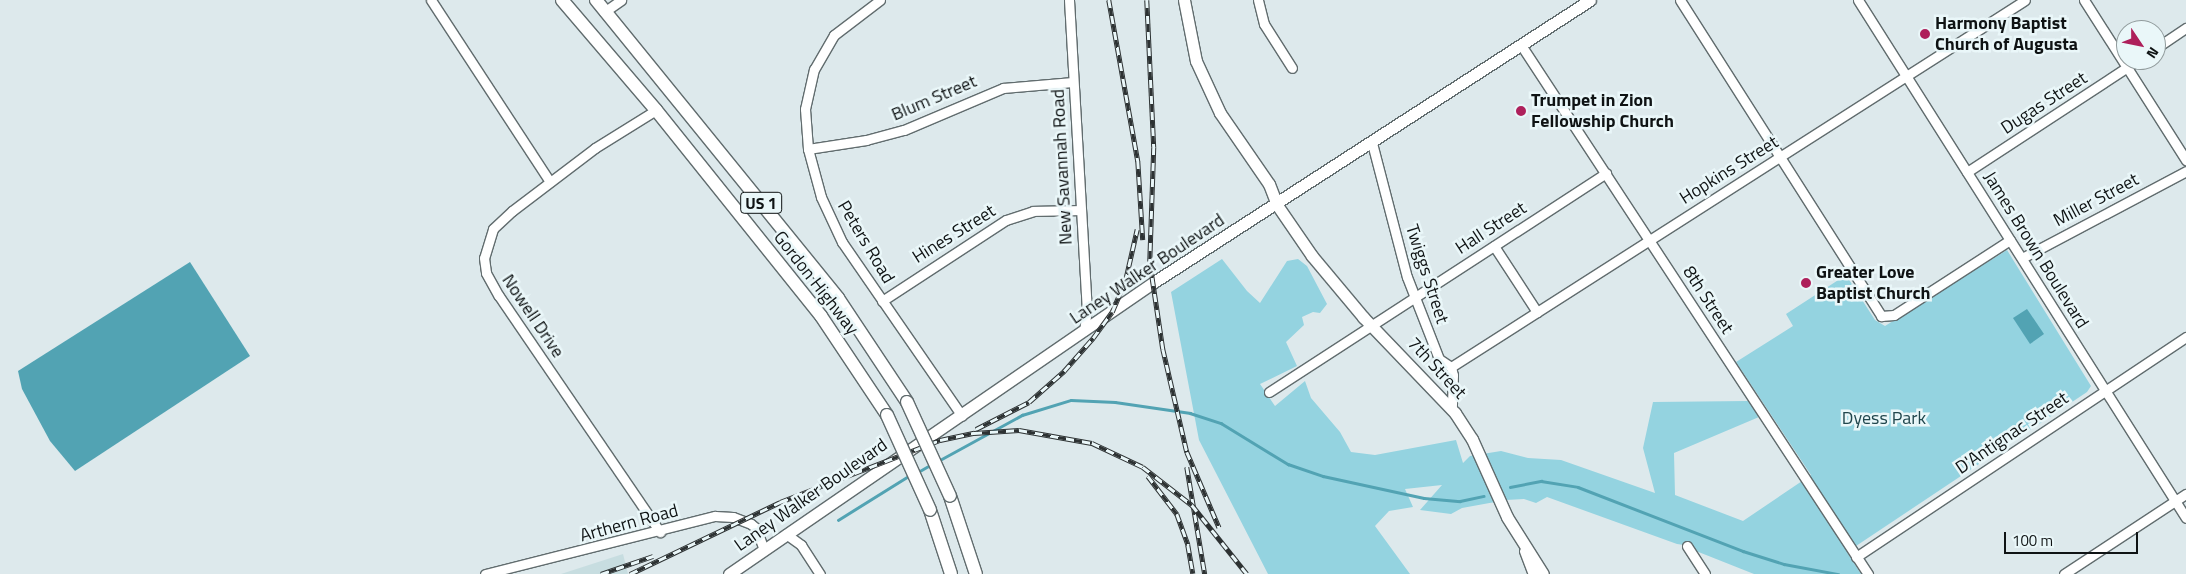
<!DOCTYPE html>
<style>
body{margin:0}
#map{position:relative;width:2186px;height:574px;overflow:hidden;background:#dde9ec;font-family:"Titillium Web",sans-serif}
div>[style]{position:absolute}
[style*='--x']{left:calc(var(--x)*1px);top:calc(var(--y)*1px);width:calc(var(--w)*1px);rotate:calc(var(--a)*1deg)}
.built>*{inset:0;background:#c7dde0}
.green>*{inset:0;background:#94d3e0}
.water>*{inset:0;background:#52a3b3}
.stream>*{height:2.5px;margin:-1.25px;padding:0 1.25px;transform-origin:1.25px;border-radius:1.25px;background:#52a3b3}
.roads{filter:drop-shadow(1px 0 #616c6e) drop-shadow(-1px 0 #616c6e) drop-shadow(0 1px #616c6e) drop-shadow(0 -1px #616c6e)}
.minor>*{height:9px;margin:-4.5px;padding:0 4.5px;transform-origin:4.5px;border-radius:4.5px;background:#fff}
.major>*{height:11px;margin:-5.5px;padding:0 5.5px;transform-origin:5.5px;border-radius:5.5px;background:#fff}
.highway>*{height:12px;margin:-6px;padding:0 6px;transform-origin:6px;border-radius:6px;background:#fff}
.rail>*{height:4.5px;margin-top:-2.25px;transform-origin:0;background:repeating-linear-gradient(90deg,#eaf7f9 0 8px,#2d3233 0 16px);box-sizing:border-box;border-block:1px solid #2d3233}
.bridges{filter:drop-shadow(1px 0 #616c6e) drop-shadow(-1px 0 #616c6e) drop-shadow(0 1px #616c6e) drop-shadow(0 -1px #616c6e)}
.highway-bridge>*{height:12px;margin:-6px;padding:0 6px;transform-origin:6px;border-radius:6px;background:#fff}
.dots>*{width:14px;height:14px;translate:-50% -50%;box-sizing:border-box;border:2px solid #eaf7f9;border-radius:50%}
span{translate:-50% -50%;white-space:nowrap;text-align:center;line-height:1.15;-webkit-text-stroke:5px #eaf7f9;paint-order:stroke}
.shield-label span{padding:1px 4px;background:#eaf7f9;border:1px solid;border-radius:4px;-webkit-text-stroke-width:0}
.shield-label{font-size:16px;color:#0f1314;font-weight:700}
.poi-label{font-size:18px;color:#0f1314;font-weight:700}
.left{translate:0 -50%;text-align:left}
.street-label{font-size:18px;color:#0f1314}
.park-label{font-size:18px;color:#21474e}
.north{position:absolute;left:2116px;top:20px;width:50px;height:50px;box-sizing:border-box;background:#eaf7f9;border:1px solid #929c9d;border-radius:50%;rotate:124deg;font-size:14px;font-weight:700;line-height:20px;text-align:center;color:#0f1314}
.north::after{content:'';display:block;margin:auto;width:18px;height:22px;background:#ae205b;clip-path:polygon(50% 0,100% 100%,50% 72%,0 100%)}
.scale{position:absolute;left:2004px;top:532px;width:134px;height:22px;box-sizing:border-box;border:2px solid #0f1314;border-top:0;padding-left:6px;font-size:15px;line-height:18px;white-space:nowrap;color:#0f1314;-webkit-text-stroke:4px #eaf7f9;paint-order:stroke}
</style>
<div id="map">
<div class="built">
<i style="clip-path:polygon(623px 554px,628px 574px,561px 574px)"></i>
</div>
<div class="green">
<i style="clip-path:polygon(2007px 250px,2091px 386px,2087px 392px,1847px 552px,1861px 574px,1754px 574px,1696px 551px,1691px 546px,1677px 544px,1547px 497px,1536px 503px,1524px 499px,1506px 500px,1462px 508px,1451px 514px,1420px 510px,1442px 485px,1405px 489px,1413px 507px,1389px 511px,1375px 526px,1410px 574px,1268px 574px,1199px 440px,1171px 292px,1222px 259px,1247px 291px,1260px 303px,1287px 261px,1298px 259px,1307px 266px,1327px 304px,1320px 313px,1313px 312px,1302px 317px,1304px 325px,1286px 342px,1297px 366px,1260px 384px,1275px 406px,1305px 381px,1311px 398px,1340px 432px,1351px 452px,1375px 455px,1456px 440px,1463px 463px,1470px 456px,1501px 451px,1528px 458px,1561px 460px,1655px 493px,1643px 448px,1653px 402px,1748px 401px,1759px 417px,1674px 453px,1675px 495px,1743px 521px,1811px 475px,1736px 362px,1793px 326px,1786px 314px,1846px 275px,1875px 320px,1885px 326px)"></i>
</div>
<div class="water">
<i style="clip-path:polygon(190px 262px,250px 356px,75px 471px,50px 441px,22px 389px,18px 371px)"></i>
<i style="clip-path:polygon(2027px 309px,2044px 334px,2030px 344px,2013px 318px)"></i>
</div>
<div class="stream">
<i style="--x:938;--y:461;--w:96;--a:-28.7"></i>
<i style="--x:1022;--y:415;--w:51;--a:-17"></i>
<i style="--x:1071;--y:400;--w:44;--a:2.6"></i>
<i style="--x:1115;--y:402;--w:76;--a:8.3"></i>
<i style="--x:1190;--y:413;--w:33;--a:18"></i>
<i style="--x:1221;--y:423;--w:79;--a:31.5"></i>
<i style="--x:1288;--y:464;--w:37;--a:19"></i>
<i style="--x:1323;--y:476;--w:103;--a:12.3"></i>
<i style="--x:1424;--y:498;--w:36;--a:5"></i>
<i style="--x:1460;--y:501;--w:24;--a:-12"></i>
<i style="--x:918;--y:472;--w:14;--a:-30"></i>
<i style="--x:1510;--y:487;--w:32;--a:-11"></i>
<i style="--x:1541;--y:481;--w:37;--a:9"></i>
<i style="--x:1578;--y:487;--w:177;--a:21.2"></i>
<i style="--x:1743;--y:551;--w:43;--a:17.6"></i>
<i style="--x:1784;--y:564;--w:55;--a:10.5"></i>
<i style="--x:838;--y:520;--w:85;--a:-32"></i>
</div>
<div class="roads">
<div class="minor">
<i style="--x:431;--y:0;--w:217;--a:56.8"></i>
<i style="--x:880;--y:0;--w:58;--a:142.7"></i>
<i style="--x:834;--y:35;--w:39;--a:120"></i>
<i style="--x:814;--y:69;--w:41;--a:102.7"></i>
<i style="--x:805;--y:109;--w:40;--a:85.7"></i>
<i style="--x:808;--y:149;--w:50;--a:74.8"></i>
<i style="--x:821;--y:197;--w:50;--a:65"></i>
<i style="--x:842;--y:242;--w:211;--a:55.4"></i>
<i style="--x:1069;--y:0;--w:309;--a:86.7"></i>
<i style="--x:1087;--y:308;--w:23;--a:97"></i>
<i style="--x:1258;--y:0;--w:25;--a:76"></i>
<i style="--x:1264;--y:24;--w:52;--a:57.5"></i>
<i style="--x:1680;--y:0;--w:375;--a:57.5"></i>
<i style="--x:1881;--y:316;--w:13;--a:-4"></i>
<i style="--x:1894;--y:315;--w:138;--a:-32.9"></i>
<i style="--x:1858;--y:0;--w:613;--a:57.66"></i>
<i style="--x:2084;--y:0;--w:190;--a:57.5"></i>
<i style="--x:604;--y:12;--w:21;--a:-35"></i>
<i style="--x:1521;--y:45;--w:633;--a:56.74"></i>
<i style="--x:2156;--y:48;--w:36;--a:-34"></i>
<i style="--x:656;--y:110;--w:72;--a:148.1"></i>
<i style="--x:595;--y:148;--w:104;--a:142.8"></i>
<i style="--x:512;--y:211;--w:26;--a:137"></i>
<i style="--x:493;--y:229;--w:30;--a:107"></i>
<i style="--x:484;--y:258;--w:15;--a:82"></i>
<i style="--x:486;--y:273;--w:26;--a:61"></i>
<i style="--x:499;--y:296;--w:286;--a:55.7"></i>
<i style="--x:1372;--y:143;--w:138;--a:75.4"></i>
<i style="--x:1407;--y:277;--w:88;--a:68.7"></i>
<i style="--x:1439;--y:359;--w:14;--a:34"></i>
<i style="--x:1451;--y:367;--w:8;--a:76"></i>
<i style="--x:1453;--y:375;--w:34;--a:92"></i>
<i style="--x:808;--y:149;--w:59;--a:-8.8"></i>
<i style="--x:866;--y:140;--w:39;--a:-15"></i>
<i style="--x:904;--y:130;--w:108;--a:-23"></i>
<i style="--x:1003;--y:88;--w:70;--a:-4.9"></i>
<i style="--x:1967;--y:172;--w:204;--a:-33.2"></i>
<i style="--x:1494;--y:246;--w:79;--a:56.9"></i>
<i style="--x:2022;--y:258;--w:186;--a:-27.9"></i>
<i style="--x:882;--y:301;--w:148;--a:-33.2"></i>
<i style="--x:1006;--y:220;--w:28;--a:-18"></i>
<i style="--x:1033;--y:211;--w:47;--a:-1.2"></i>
<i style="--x:1451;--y:367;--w:681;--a:-32.59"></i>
<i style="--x:1269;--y:392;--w:402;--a:-33"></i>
<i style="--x:786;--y:534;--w:19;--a:36"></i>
<i style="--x:801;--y:545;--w:35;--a:57"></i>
<i style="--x:1687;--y:546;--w:33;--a:57"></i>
<i style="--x:1524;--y:551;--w:25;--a:69"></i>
<i style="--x:1856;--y:557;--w:397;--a:-33.7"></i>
<i style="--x:485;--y:574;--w:237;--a:-14.2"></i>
<i style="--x:715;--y:516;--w:18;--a:3"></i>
<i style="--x:733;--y:517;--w:19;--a:21"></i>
<i style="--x:751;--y:524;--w:6;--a:39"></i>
<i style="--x:756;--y:528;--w:23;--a:70"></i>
<i style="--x:2064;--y:574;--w:146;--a:-33.3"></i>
</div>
<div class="major">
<i style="--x:1184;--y:0;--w:62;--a:78.9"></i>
<i style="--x:1196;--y:61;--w:57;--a:65.2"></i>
<i style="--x:1220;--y:113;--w:86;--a:55.4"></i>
<i style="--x:1269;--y:184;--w:22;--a:69"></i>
<i style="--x:1277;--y:205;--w:62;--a:55.5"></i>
<i style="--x:1312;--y:256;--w:80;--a:50.1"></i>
<i style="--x:1363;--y:317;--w:133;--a:46.2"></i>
<i style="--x:1455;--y:413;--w:31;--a:57"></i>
<i style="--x:1472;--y:439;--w:85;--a:65.8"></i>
<i style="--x:1507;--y:517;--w:67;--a:57.7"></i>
<i style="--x:729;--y:574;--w:516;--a:-34.49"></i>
<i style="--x:1154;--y:282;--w:519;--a:-32.89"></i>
</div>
<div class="highway">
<i style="--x:562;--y:0;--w:145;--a:49.5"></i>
<i style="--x:656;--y:110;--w:264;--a:51.3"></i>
<i style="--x:821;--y:316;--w:119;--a:56.3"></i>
<i style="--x:596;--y:0;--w:384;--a:50.9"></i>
<i style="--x:838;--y:298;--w:125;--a:56.4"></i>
<i style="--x:950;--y:496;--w:82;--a:71.6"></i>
<i style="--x:930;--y:510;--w:67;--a:71.8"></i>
</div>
</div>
<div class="rail">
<i style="--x:1109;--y:0;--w:164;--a:79.8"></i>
<i style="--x:1138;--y:161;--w:79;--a:86.4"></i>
<i style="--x:1147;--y:0;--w:147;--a:87.3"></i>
<i style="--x:1154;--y:147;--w:115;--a:92"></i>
<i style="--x:1150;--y:262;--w:88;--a:81.5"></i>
<i style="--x:1163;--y:349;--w:106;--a:76.9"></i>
<i style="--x:1187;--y:452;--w:82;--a:66.9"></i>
<i style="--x:976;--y:429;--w:59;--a:-27"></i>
<i style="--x:1029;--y:402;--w:47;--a:-41.5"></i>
<i style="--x:1064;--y:371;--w:44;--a:-48.7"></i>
<i style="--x:1093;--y:338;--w:32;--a:-54"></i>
<i style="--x:1112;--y:312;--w:33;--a:-67"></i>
<i style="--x:1125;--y:282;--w:54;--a:-77.2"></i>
<i style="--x:1187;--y:467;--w:109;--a:80.5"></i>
<i style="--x:1148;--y:476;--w:48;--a:52.7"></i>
<i style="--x:1177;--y:514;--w:33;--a:70"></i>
<i style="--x:1188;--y:545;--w:29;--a:80"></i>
<i style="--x:601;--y:574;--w:55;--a:-19.1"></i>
<i style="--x:630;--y:574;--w:166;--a:-25.6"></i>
<i style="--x:780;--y:502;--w:172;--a:-21.2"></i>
<i style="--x:940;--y:440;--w:35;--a:-12"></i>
<i style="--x:974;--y:433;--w:45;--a:-3.8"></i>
<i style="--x:1019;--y:430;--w:74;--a:10.1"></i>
<i style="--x:1092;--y:443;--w:56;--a:25.2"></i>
<i style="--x:1143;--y:467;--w:62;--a:37.8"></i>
<i style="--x:1192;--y:505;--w:88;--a:51.4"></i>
</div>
<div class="bridges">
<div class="highway-bridge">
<i style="--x:907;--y:402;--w:103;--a:65.4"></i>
<i style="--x:887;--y:415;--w:104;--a:65.6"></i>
</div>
</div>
<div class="dots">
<i style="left:1925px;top:34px;background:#ae205b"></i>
<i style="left:1521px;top:111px;background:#ae205b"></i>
<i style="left:1806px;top:283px;background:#ae205b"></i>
</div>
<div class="shield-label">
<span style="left:761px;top:203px">US 1</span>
</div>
<div class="poi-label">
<span class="left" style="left:1935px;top:34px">Harmony Baptist<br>Church of Augusta</span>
<span class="left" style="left:1531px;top:111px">Trumpet in Zion<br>Fellowship Church</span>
<span class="left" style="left:1816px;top:283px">Greater Love<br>Baptist Church</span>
</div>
<div class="street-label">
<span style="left:934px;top:98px;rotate:-23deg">Blum Street</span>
<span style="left:2044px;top:103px;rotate:-33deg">Dugas Street</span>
<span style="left:1062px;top:167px;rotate:-93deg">New Savannah Road</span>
<span style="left:1729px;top:170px;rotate:-32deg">Hopkins Street</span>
<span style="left:2096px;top:200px;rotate:-28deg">Miller Street</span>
<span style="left:1491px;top:228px;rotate:-33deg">Hall Street</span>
<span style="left:954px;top:234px;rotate:-32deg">Hines Street</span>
<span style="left:866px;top:242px;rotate:59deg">Peters Road</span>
<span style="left:2036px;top:250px;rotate:58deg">James Brown Boulevard</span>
<span style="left:1147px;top:269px;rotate:-34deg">Laney Walker Boulevard</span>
<span style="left:1427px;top:274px;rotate:72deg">Twiggs Street</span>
<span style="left:816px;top:283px;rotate:52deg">Gordon Highway</span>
<span style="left:1708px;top:300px;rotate:57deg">8th Street</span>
<span style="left:533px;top:316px;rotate:56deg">Nowell Drive</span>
<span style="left:1437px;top:368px;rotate:47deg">7th Street</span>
<span style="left:2012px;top:433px;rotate:-34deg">D'Antignac Street</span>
<span style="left:811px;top:495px;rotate:-35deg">Laney Walker Boulevard</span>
<span style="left:629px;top:523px;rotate:-15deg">Arthern Road</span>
</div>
<div class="park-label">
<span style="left:1884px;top:418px">Dyess Park</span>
</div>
<div class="north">N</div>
<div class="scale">100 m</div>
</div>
